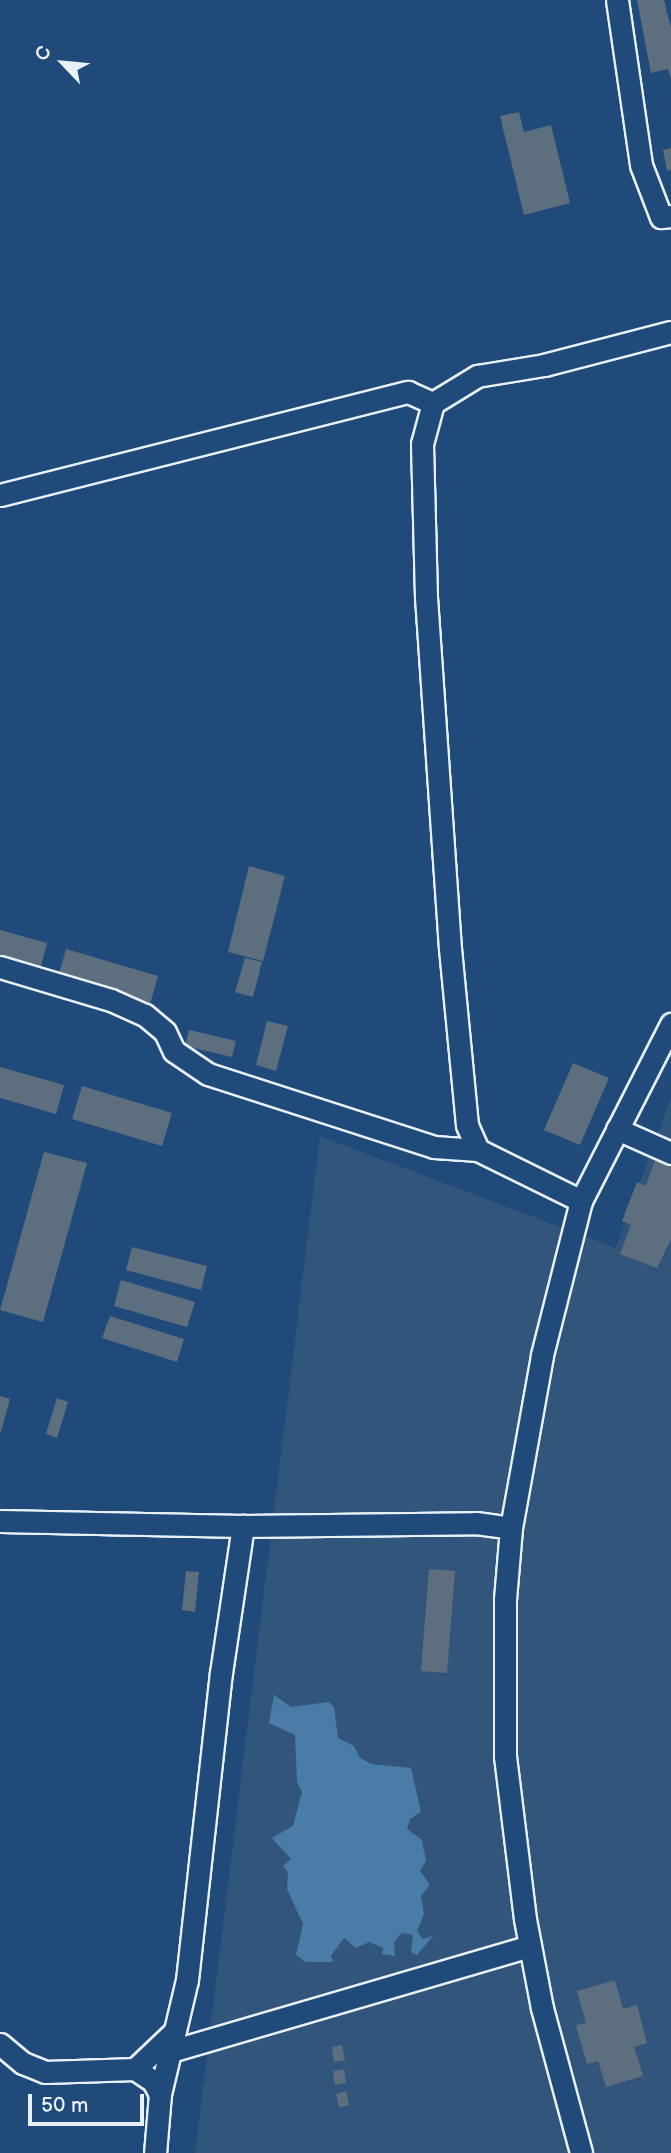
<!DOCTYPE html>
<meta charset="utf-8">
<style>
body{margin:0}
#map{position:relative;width:671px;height:2153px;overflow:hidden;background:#1f4a7a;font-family:"Balsamiq Sans",sans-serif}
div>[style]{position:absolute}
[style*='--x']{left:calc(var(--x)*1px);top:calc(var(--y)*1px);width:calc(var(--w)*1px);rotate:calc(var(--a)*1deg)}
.built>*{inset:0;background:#32557b}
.water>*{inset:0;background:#497ca6}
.building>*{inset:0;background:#5d6f7e}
.roads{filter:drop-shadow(2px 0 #e8f1f8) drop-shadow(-2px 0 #e8f1f8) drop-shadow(0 2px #e8f1f8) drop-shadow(0 -2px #e8f1f8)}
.minor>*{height:21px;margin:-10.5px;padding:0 10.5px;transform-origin:10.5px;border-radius:10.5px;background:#1f4a7a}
span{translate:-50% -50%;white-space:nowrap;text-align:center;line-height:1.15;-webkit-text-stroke:7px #1f4a7a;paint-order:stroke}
.north{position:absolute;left:28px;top:28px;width:70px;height:70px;-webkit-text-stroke:5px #1f4a7a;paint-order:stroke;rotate:296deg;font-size:19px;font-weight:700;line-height:28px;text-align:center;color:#e8f1f8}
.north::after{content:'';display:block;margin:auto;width:24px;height:32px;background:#e8f1f8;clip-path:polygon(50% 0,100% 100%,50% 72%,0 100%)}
.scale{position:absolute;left:28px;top:2094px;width:116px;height:32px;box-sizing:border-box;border:4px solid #e8f1f8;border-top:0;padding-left:9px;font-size:21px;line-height:24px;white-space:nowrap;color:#e8f1f8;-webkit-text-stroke:5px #1f4a7a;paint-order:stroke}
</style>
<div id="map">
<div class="built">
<i style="clip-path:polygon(671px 1097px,671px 2153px,195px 2153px,320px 1136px,616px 1248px)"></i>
</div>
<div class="water">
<i style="clip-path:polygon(274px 1695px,291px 1707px,329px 1702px,334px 1707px,338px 1738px,354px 1746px,360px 1758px,372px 1764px,411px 1768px,421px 1812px,410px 1819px,407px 1829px,422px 1840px,426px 1861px,420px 1871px,430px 1885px,421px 1896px,424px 1914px,417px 1931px,423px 1939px,433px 1936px,417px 1955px,411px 1952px,413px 1935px,402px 1933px,394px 1942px,395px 1956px,382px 1954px,383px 1948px,369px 1942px,356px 1948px,344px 1938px,331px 1956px,333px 1962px,306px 1962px,296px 1955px,303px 1924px,287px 1889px,288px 1872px,283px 1866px,291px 1859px,272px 1838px,293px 1826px,302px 1792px,297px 1782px,295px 1735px,269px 1723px)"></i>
</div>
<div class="building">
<i style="clip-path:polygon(637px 0,664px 0,671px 28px,671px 79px,668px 69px,651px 73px)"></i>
<i style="clip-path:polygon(519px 112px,524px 132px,551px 125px,570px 203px,524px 215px,500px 116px)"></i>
<i style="clip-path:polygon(671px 148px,671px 170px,667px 171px,663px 150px)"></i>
<i style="clip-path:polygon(249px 866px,285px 876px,263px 961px,228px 952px)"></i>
<i style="clip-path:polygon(0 930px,47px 943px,40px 970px,0 959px)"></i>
<i style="clip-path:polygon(66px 949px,158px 976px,150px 1004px,58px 977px)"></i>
<i style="clip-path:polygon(245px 958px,262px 962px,253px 997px,235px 992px)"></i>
<i style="clip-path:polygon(267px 1021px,288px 1026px,276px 1071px,256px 1065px)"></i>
<i style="clip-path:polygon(189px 1030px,236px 1041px,232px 1057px,185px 1046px)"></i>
<i style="clip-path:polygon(573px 1063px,609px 1078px,580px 1145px,544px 1130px)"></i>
<i style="clip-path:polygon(0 1067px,64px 1085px,56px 1114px,0 1098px)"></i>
<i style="clip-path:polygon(82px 1086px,172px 1113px,162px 1146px,72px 1119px)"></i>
<i style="clip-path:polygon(44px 1152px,87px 1163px,43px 1322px,0 1310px)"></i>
<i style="clip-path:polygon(656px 1157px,671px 1163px,671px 1239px,657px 1268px,620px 1254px,631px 1225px,622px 1221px,637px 1182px,646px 1186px)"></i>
<i style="clip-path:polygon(132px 1247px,207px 1266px,201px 1290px,126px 1270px)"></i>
<i style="clip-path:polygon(121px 1280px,195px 1302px,187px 1327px,114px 1306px)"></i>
<i style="clip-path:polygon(110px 1316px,184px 1339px,177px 1362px,102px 1338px)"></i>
<i style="clip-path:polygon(0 1396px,10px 1399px,1px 1432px,0 1432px)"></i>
<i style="clip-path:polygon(57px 1398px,68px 1402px,57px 1438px,46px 1434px)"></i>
<i style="clip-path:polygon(429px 1569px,455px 1571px,447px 1673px,421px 1671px)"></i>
<i style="clip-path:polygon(186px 1571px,199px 1572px,195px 1612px,182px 1610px)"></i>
<i style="clip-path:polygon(615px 1980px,623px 2009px,637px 2005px,647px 2043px,634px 2047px,643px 2076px,606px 2087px,598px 2061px,587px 2064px,576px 2025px,586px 2023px,577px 1991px)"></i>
<i style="clip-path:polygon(342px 2045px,345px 2060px,334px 2062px,332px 2047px)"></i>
<i style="clip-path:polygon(344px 2069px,346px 2083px,335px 2085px,333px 2071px)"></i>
<i style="clip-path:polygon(346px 2091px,349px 2105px,339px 2108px,336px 2094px)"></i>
</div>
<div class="roads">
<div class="minor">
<i style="--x:617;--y:0;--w:167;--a:81.7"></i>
<i style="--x:641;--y:165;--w:56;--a:69"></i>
<i style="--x:661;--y:217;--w:10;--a:-6"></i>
<i style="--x:0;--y:495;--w:421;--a:-14.2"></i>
<i style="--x:408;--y:392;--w:27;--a:24"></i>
<i style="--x:0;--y:967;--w:116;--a:16.6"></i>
<i style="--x:111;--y:1000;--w:37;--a:24"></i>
<i style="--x:145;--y:1015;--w:26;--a:40"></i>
<i style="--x:165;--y:1032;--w:21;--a:65"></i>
<i style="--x:174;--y:1051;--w:41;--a:34.1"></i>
<i style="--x:208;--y:1074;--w:237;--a:17.9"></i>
<i style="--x:434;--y:1147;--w:44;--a:3.9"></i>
<i style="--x:478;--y:1150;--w:115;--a:26.3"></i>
<i style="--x:617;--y:1129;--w:59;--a:24"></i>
<i style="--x:478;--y:1150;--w:27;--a:-114"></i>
<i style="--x:467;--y:1125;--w:177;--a:-95.5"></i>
<i style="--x:450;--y:949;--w:353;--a:-93.9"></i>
<i style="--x:426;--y:597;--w:153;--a:-91.5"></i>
<i style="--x:422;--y:444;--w:42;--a:-75"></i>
<i style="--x:433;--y:403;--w:52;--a:-31.5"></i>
<i style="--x:477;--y:376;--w:68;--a:-9.3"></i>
<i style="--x:544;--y:365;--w:131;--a:-14.6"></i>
<i style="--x:0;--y:1521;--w:243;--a:1.2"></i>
<i style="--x:243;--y:1526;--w:233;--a:-0.7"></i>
<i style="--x:476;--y:1523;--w:35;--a:8"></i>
<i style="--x:511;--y:1528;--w:176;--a:-79.8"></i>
<i style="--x:542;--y:1355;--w:159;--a:-75.8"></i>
<i style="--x:581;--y:1201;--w:199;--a:-63"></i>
<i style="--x:511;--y:1528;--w:71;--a:94.8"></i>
<i style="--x:505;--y:1599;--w:157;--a:90"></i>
<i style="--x:505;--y:1756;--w:164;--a:83"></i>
<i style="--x:525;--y:1919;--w:91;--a:79.2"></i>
<i style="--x:542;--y:2008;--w:150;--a:74.9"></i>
<i style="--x:0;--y:2044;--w:30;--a:40"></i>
<i style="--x:23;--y:2063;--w:24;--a:22"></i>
<i style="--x:45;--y:2072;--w:90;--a:-1.9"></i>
<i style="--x:135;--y:2069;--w:22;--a:34"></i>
<i style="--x:153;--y:2081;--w:15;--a:62"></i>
<i style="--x:160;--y:2094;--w:59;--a:94.8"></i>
<i style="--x:171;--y:2051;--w:374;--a:-16.3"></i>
<i style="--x:135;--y:2069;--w:54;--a:-43.5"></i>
<i style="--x:160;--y:2094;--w:117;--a:-76.7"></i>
<i style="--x:187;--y:1980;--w:309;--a:-83.7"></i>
<i style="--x:221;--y:1673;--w:149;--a:-81.5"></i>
</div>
</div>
<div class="north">С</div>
<div class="scale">50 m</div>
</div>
